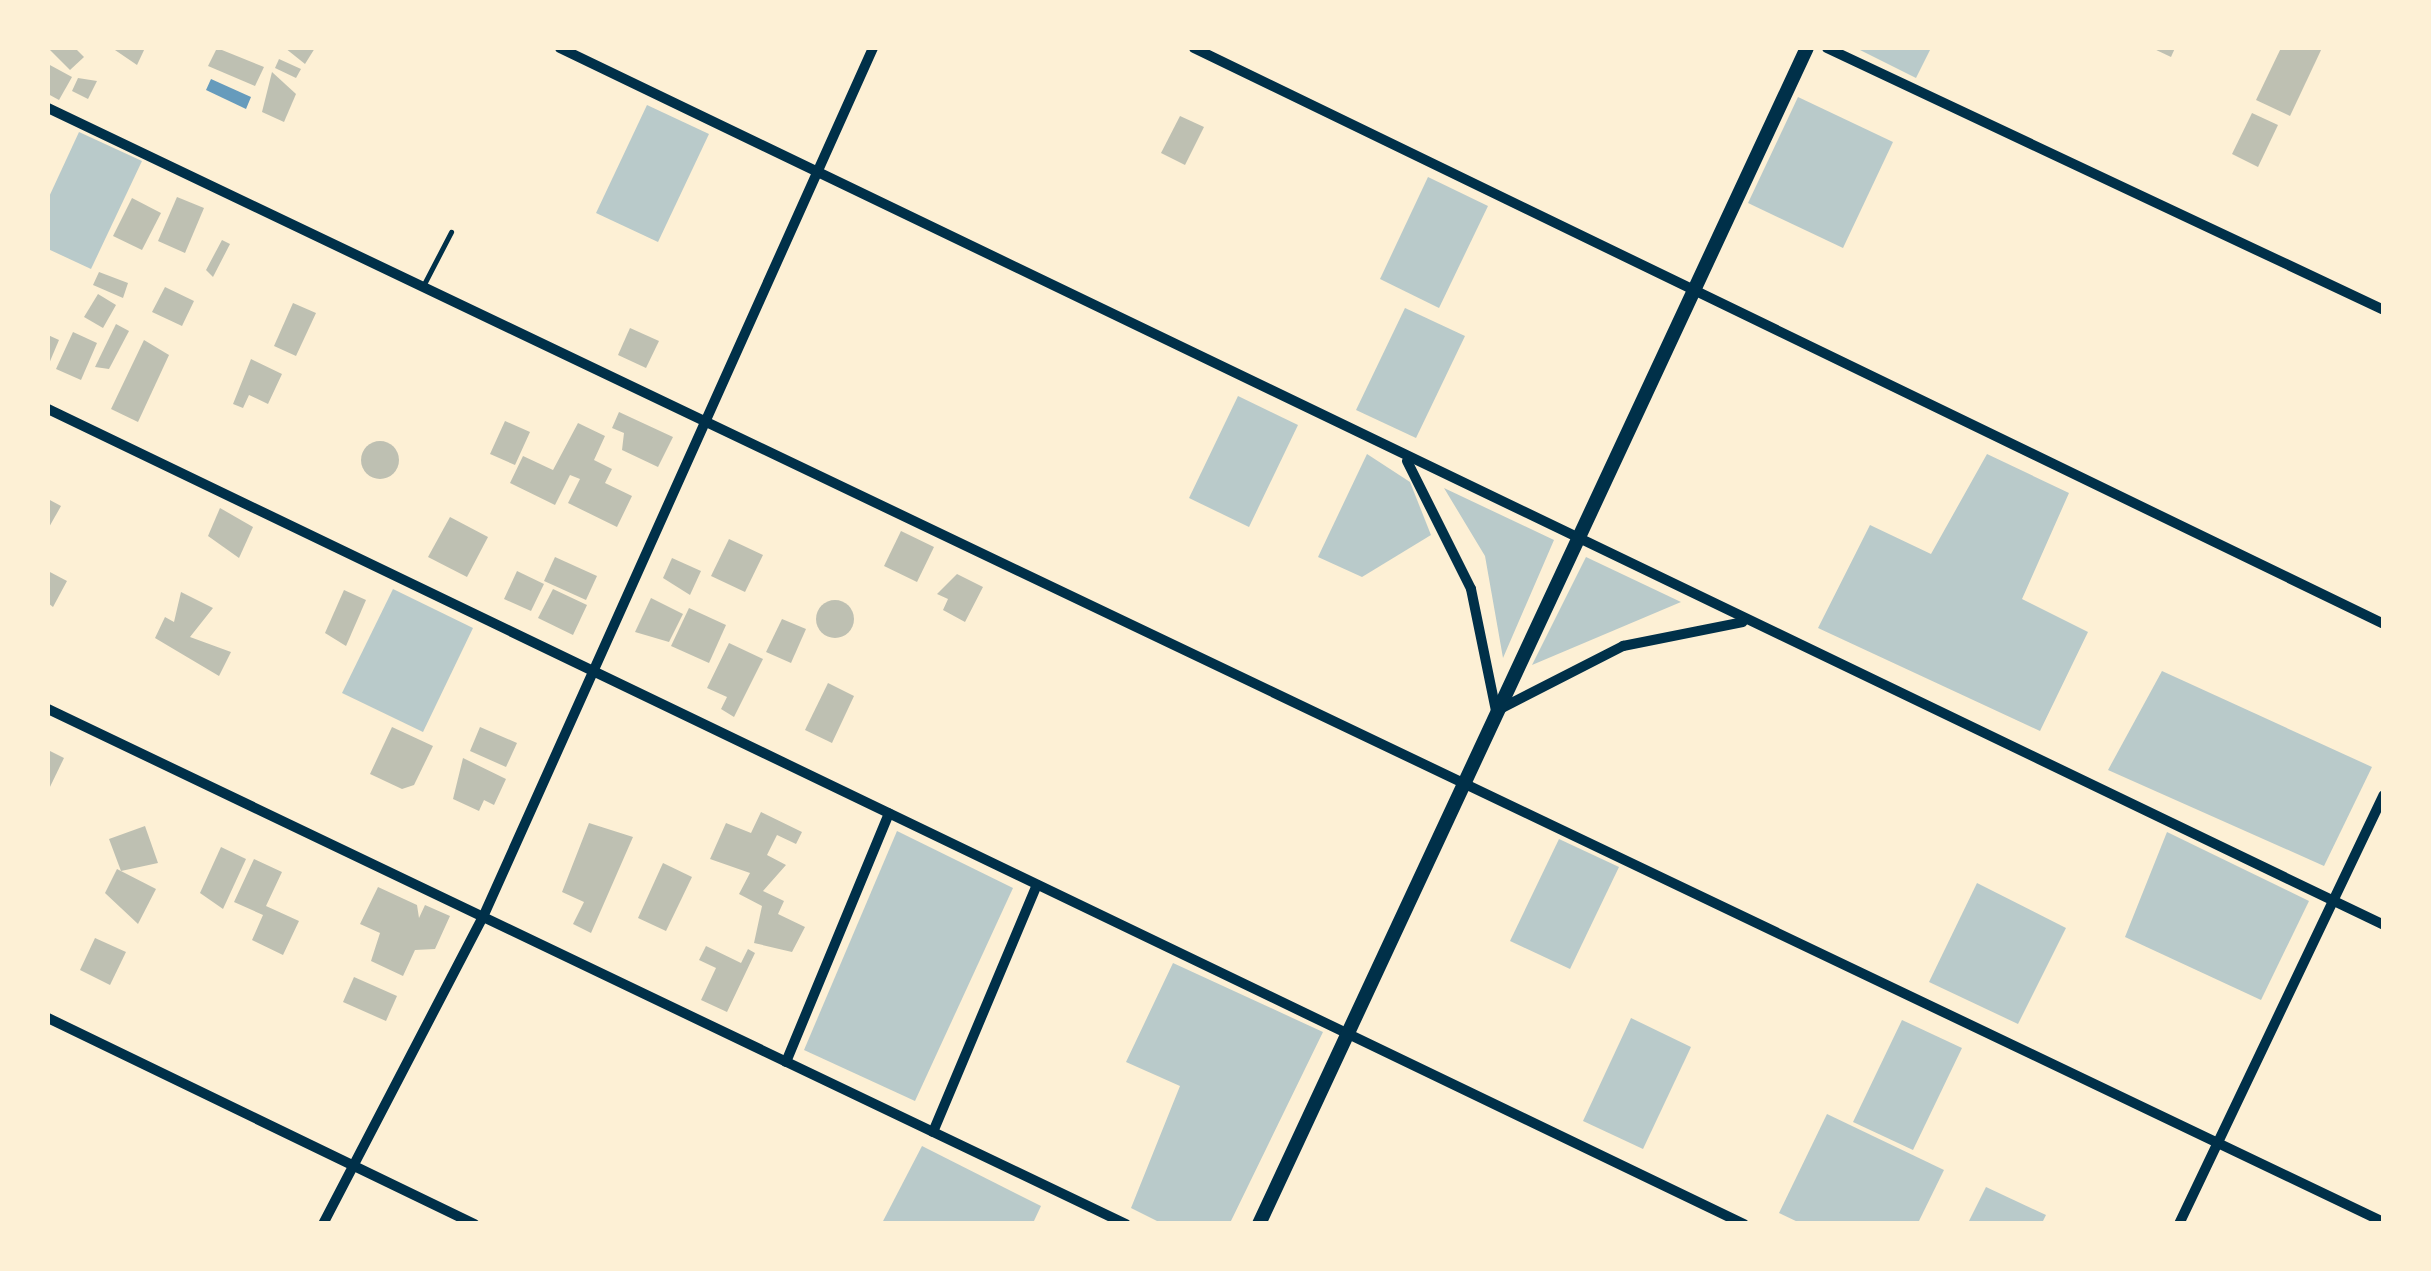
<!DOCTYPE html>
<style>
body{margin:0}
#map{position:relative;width:2431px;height:1271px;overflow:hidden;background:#fdf0d5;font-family:Barlow,sans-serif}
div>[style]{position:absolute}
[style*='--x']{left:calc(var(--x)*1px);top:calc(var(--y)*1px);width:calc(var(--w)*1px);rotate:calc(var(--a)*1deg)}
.green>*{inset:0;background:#b9caca}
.water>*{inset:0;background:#669bbc}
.building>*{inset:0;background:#bec0b2}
.round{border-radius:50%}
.service>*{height:5px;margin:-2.5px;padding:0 2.5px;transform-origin:2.5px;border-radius:2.5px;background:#003049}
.minor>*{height:10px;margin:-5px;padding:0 5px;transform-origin:5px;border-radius:5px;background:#003049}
.tertiary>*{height:14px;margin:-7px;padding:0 7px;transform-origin:7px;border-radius:7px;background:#003049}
span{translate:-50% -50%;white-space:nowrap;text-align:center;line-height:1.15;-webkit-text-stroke:8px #fdf0d5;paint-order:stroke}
.frame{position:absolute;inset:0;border:50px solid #fdf0d5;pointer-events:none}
</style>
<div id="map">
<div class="green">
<i style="clip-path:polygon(1856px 48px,1931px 48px,1916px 78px)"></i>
<i style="clip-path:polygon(1798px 97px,1893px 142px,1843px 248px,1748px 203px)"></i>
<i style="clip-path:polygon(647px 105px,709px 134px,658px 242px,596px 213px)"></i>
<i style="clip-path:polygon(79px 132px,142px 161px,91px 269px,48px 249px,48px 199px)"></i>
<i style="clip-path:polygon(1428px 177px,1488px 206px,1439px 308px,1380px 279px)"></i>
<i style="clip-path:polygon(1405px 308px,1465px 336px,1416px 438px,1356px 410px)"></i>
<i style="clip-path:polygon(1238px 396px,1298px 425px,1249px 527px,1189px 498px)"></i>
<i style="clip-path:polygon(1367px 454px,1410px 482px,1431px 535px,1362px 577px,1318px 557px)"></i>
<i style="clip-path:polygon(1987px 454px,2069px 493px,2022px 599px,2088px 632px,2040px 731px,1818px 628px,1870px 525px,1931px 554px)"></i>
<i style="clip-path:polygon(1444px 488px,1554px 540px,1503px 658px,1485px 556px)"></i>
<i style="clip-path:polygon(1586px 557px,1681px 602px,1532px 665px)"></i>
<i style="clip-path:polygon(393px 589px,473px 628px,423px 732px,342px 693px)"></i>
<i style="clip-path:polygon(2162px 671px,2372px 767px,2324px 866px,2108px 770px)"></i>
<i style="clip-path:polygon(897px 831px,1013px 888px,915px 1101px,804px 1050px)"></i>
<i style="clip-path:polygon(2167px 832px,2309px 901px,2261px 1000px,2125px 937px)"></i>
<i style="clip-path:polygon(1559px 839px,1619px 867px,1570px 969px,1510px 941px)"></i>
<i style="clip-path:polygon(1977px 883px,2066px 928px,2018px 1024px,1929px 982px)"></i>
<i style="clip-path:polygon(1173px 963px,1323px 1032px,1230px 1223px,1161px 1223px,1131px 1208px,1180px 1086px,1126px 1062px)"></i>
<i style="clip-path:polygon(1631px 1018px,1691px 1047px,1643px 1149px,1583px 1121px)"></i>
<i style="clip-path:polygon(1902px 1020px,1962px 1048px,1913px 1150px,1853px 1122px)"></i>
<i style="clip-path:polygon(1827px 1114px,1944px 1170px,1918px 1223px,1800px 1223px,1779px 1213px)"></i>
<i style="clip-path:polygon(922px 1146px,1041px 1206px,1033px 1223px,882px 1223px)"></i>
<i style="clip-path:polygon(1986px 1187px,2046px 1215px,2042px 1223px,1968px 1223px)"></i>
</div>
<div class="water">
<i style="clip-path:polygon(211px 79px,251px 97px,246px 109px,206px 90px)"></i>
</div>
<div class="building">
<i style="clip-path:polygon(48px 48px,75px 48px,84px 57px,70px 70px)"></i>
<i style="clip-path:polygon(112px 48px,145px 48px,137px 65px)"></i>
<i style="clip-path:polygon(217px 48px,264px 67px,255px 86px,208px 66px)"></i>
<i style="clip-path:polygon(285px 48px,315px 48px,305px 64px)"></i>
<i style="clip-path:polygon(2152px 48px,2175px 48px,2171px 57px)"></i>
<i style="clip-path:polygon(2281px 48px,2322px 48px,2290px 116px,2256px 100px)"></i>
<i style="clip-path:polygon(279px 59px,301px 69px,296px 78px,275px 68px)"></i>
<i style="clip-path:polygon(48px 64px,72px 77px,59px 100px,48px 94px)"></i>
<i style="clip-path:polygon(272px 72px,296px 94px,284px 122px,262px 112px)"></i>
<i style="clip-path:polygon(78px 78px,97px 81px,88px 99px,72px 91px)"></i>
<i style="clip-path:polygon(2252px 113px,2278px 125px,2258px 167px,2232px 154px)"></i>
<i style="clip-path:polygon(1180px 116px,1204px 127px,1185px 165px,1161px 153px)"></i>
<i style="clip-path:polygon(177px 197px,204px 208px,185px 253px,158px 241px)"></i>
<i style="clip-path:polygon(132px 198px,161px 213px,142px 250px,113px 236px)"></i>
<i style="clip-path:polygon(222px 240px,230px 244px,213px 277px,206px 270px)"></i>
<i style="clip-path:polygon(99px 272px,128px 283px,123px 298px,93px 285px)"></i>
<i style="clip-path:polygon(165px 287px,194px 301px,182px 326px,152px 312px)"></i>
<i style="clip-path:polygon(98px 294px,116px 305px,103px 328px,84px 317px)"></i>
<i style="clip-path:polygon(293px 303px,316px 313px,296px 356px,274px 346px)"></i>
<i style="clip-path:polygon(116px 324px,129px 331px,109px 369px,95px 367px)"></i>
<i style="clip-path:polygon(630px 328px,659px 341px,646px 368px,618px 355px)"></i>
<i style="clip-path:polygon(73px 332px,97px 343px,81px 380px,56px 369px)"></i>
<i style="clip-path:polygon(48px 335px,59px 340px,48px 366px)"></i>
<i style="clip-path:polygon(144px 340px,169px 355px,138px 422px,111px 409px)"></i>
<i style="clip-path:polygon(251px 359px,282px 374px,268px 404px,249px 395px,243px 408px,233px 404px)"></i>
<i style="clip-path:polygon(619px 412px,673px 437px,658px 467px,622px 450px,624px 433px,612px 428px)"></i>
<i style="clip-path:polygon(505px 421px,530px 432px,515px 465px,490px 454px)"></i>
<i style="clip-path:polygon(578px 423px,605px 436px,594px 460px,612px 469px,605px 483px,632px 496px,617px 527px,568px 503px,580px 479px,570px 475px,555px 505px,510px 483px,523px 456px,553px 470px)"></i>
<i class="round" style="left:361px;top:441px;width:38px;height:38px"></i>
<i style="clip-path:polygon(48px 499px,61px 506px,48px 529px)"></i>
<i style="clip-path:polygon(220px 508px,253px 527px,239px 558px,208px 536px)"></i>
<i style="clip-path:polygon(450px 517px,488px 537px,467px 577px,428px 557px)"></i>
<i style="clip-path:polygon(901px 531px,934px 547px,917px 582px,884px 566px)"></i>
<i style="clip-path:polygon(729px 539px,763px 555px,745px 592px,711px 576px)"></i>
<i style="clip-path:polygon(555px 557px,597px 576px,586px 600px,544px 581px)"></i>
<i style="clip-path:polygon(672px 558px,701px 571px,690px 595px,663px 578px)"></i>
<i style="clip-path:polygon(48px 571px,67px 581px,53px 607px,48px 603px)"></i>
<i style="clip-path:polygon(517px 571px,544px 584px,531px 611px,504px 599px)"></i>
<i style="clip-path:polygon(957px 574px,983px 587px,965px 622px,943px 610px,948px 599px,937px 594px)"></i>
<i style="clip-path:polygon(553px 589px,587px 605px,573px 635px,538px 618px)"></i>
<i style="clip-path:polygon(344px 590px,366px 600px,346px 646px,325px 633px)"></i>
<i style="clip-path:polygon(181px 592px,213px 608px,190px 637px,231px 652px,219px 676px,155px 638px,165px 617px,174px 622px)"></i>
<i style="clip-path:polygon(651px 598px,683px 614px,669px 642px,635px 632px)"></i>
<i class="round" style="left:816px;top:600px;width:38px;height:38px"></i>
<i style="clip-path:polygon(689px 608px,726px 625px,709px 663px,671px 646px)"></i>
<i style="clip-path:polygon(782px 619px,806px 629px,791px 663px,766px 652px)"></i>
<i style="clip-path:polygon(729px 643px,763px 659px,734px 717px,721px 709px,727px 697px,707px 688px)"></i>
<i style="clip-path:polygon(828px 683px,854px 696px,832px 743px,805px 730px)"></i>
<i style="clip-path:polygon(392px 727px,433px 746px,414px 785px,402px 789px,370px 774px)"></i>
<i style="clip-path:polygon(480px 727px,517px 743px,506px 767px,470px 751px)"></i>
<i style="clip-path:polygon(48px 750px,64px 758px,48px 791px)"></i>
<i style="clip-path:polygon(463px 758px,506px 779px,494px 805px,484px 800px,479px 811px,453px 799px)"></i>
<i style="clip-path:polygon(761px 812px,802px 832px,796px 844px,777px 835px,767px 855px,786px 865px,763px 891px,784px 901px,778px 914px,805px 927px,792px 952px,754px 943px,762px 906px,739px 894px,750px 873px,710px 859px,726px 823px,751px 833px)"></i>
<i style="clip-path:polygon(589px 823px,633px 837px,591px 933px,573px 924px,584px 902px,562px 892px)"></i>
<i style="clip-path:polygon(145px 826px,158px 863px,121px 871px,109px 839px)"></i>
<i style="clip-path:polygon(221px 847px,246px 859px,223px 909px,200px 893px)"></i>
<i style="clip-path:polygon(254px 859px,282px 872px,266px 906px,299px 921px,283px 955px,252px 940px,263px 915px,234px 902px)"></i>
<i style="clip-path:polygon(663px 863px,692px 877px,666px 931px,638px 918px)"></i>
<i style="clip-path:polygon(117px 869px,156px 889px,138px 924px,105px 893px)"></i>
<i style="clip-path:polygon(378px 887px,417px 905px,419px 918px,425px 905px,450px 916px,435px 949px,415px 950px,403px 976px,371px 961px,380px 933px,360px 924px)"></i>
<i style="clip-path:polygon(95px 938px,126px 952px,110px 985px,80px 970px)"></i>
<i style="clip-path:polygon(706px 946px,741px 963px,748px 949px,755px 953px,727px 1012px,701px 1000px,716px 968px,699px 960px)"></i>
<i style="clip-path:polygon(354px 977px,397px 996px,386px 1021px,343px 1002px)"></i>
</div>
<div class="service">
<i style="--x:423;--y:286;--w:61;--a:-62.6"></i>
</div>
<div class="minor">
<i style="--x:560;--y:48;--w:2024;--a:25.68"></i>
<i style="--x:1194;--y:48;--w:1322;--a:25.83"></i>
<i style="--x:1827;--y:48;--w:616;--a:25.19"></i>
<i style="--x:48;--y:108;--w:2588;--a:25.5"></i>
<i style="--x:48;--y:409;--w:1882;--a:25.67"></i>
<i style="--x:1407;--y:461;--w:143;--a:63.4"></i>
<i style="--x:1471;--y:589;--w:125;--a:78.4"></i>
<i style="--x:1496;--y:711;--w:143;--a:-27.1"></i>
<i style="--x:1623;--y:646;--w:122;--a:-11.3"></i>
<i style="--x:48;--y:709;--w:1195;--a:25.54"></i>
<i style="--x:48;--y:1018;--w:474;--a:25.8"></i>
<i style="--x:786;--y:1062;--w:269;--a:-67.5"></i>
<i style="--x:933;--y:1132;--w:268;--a:-67.2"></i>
<i style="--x:323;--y:1224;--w:346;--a:-62.5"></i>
<i style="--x:483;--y:917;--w:953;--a:-65.83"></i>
<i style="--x:2179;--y:1224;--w:475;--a:-64.5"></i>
</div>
<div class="tertiary">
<i style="--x:1259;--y:1224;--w:1297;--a:-65.02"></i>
</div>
<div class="frame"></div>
</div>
